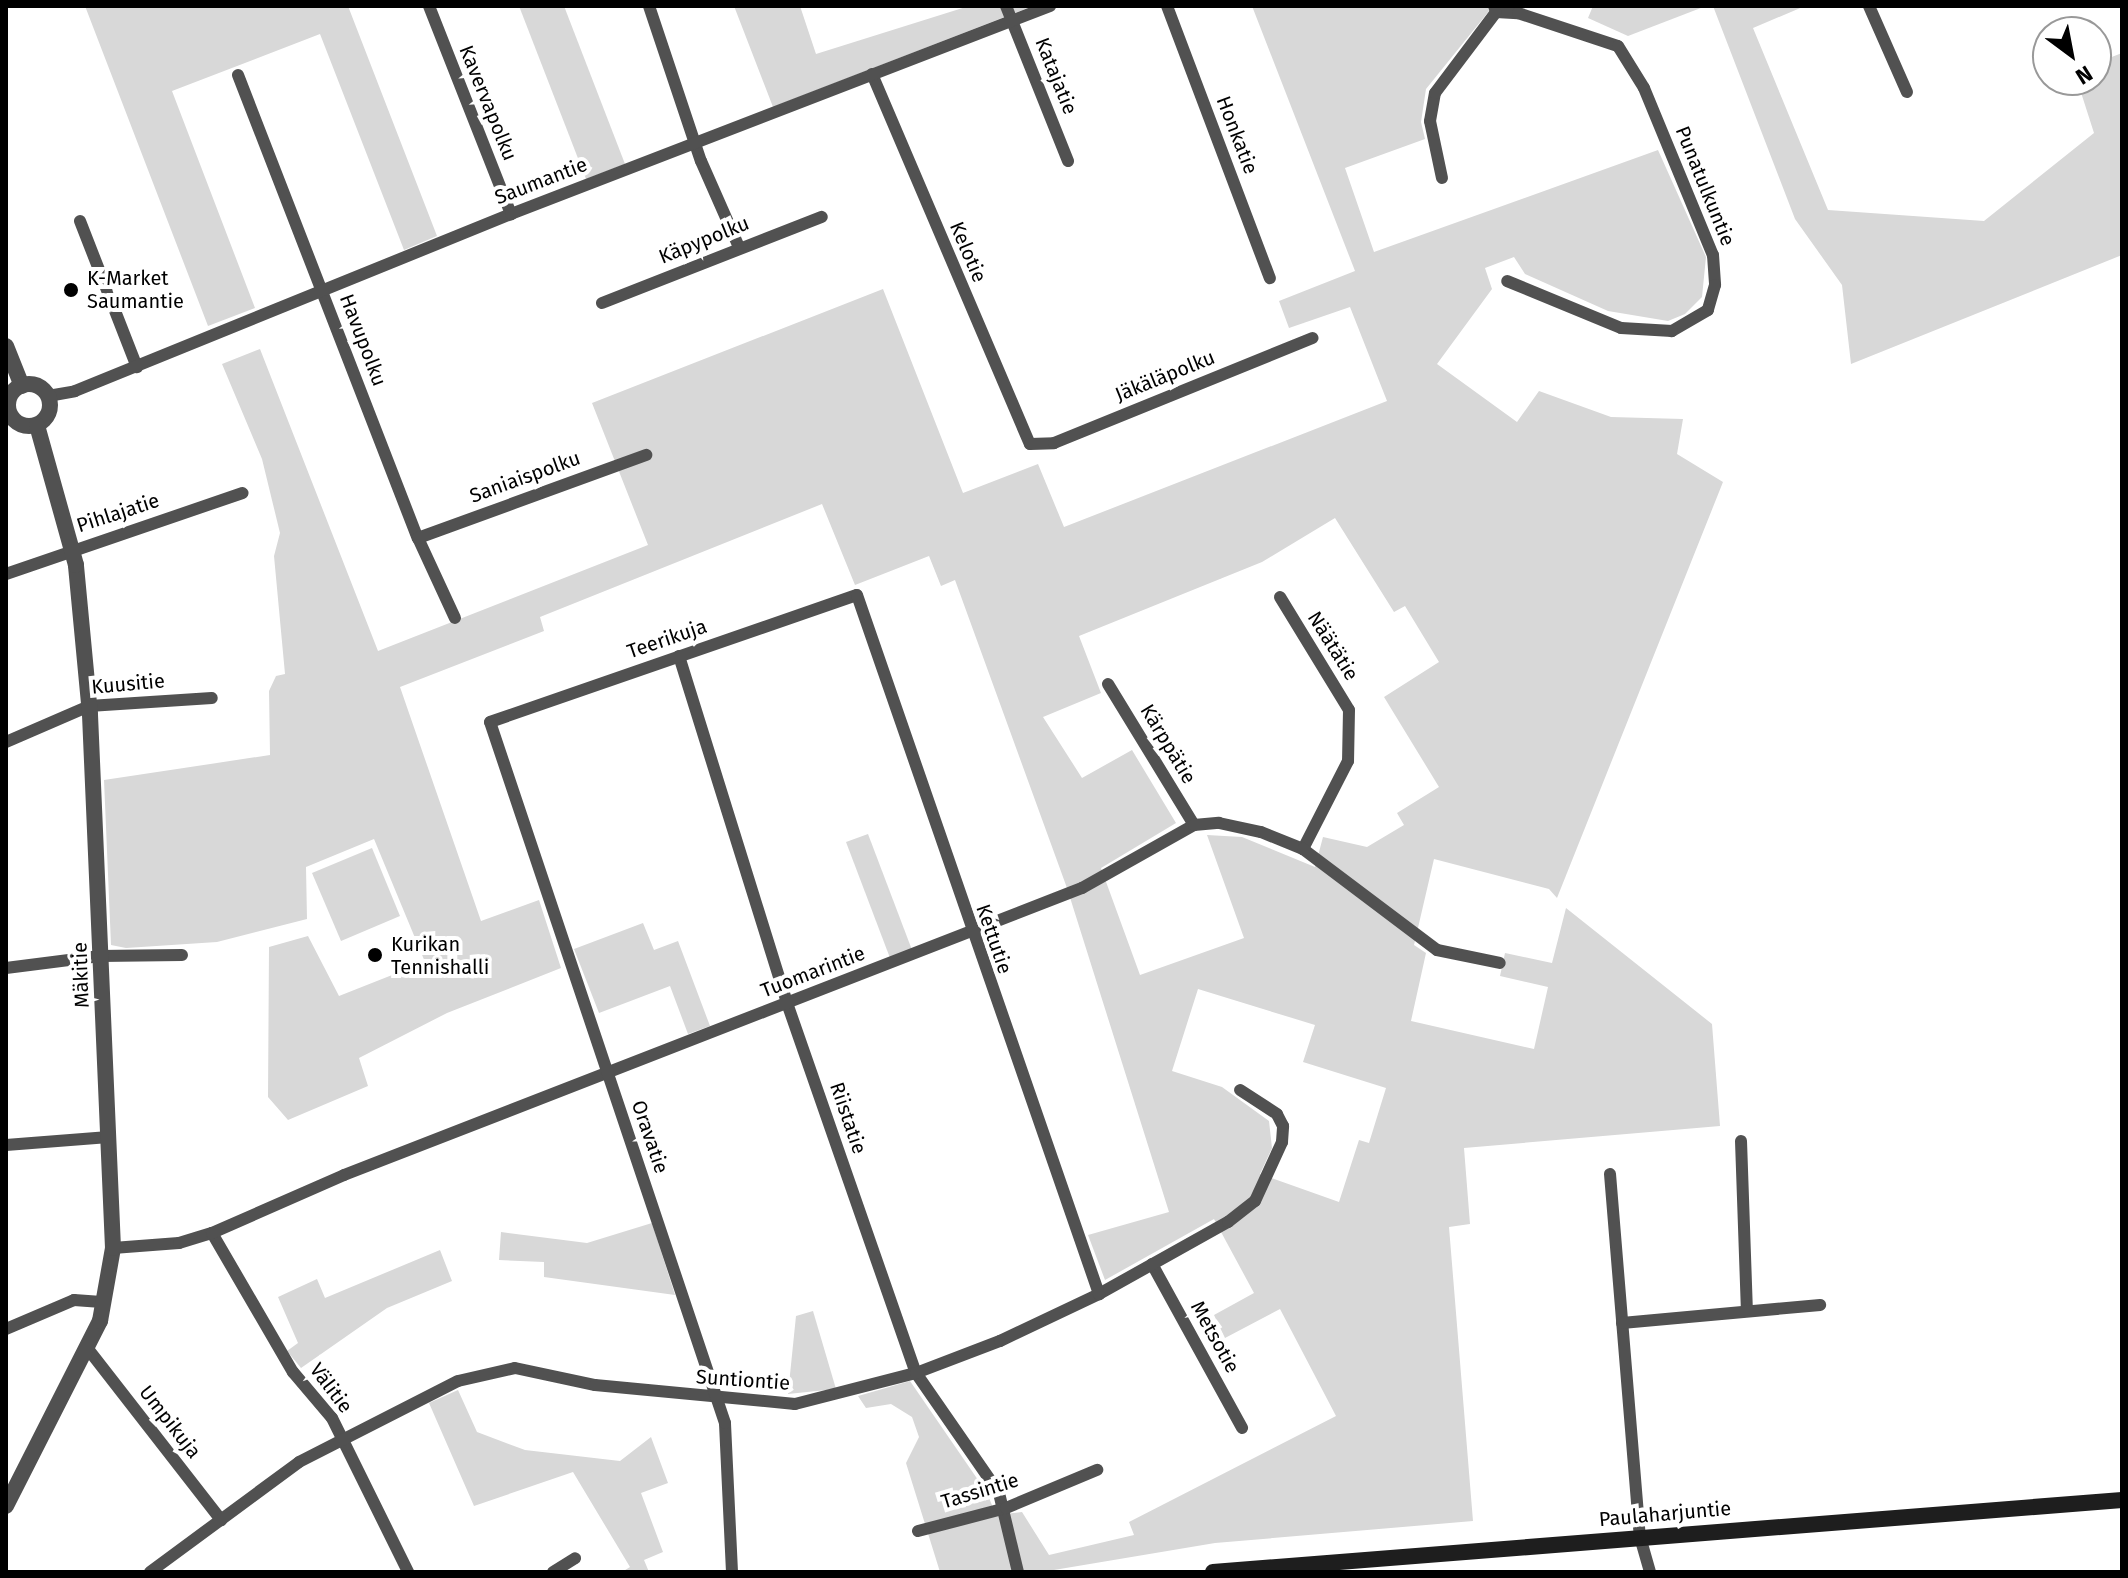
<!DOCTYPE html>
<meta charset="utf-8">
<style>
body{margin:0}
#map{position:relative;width:2128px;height:1578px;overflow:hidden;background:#fff;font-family:"Fira Sans",sans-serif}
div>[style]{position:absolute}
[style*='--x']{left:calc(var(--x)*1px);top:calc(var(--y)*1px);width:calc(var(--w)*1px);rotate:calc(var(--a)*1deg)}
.green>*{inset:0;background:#d8d8d8}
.minor>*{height:12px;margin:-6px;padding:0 6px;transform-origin:6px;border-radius:6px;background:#515151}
.tertiary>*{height:16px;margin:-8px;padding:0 8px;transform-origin:8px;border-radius:8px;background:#515151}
.tertiary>.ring{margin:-8px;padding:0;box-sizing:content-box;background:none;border:16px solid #515151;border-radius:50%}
.secondary>*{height:16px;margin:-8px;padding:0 8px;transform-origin:8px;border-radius:8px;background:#1e1e1e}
.dots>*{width:22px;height:22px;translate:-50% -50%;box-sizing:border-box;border:4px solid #fff;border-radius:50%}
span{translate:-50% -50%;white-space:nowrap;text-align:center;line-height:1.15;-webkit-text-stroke:8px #fff;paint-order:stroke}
.street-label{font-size:20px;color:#000}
.poi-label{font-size:20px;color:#000}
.left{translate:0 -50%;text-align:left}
.frame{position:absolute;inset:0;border:8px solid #000;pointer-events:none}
.north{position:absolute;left:2032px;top:16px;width:80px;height:80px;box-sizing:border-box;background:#fff;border:2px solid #999;border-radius:50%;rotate:148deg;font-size:22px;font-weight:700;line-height:32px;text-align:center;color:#000}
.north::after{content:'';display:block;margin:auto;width:28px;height:36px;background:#000;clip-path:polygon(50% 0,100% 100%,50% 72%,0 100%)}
</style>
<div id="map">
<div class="green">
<i style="clip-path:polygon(85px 6px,348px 6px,437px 236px,404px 250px,320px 34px,172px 91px,255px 308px,208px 326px)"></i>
<i style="clip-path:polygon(519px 6px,564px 6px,625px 164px,586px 179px)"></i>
<i style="clip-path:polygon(734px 6px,800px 6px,816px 54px,969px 6px,1033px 6px,773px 107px)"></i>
<i style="clip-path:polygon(evenodd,1252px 6px,1488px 6px,1489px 11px,1426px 89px,1421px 122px,1425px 139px,1345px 168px,1374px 252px,1658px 150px,1706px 257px,1702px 297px,1685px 314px,1668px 321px,1608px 311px,1525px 274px,1514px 257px,1485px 268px,1492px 289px,1437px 364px,1517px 422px,1539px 391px,1611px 417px,1683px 419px,1677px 454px,1723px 482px,1557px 898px,1549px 889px,1434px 859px,1414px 945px,1426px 953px,1411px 1021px,1534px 1049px,1548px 987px,1500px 976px,1505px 953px,1552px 963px,1566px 908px,1712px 1024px,1720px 1126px,1464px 1148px,1470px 1224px,1449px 1227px,1473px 1521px,1215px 1543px,1042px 1572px,940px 1572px,906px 1463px,919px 1437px,912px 1417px,891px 1404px,866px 1408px,858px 1396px,910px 1381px,987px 1493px,996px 1515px,1022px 1512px,1049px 1555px,1134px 1535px,1129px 1522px,1336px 1416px,1280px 1309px,1225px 1338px,1214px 1315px,1254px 1293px,1214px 1219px,1105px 1280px,1088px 1235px,1169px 1212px,1067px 888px,955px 580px,941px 586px,929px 556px,855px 585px,822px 504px,540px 617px,544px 631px,400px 687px,481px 921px,539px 900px,561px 968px,447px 1013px,359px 1058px,368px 1086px,288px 1120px,268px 1097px,269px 947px,308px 936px,339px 996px,425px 962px,374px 839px,306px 867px,307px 919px,217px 942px,126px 948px,111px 945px,104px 780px,270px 755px,269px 691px,276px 676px,285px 674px,274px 556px,280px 533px,262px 459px,222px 364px,260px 349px,378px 651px,648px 545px,592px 403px,883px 289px,963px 493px,1038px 464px,1064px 527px,1387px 401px,1350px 307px,1289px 328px,1279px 301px,1355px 271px,1252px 6px,1335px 518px,1394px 612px,1405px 606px,1439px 662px,1384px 697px,1439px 787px,1397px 813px,1404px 825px,1367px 847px,1323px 837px,1315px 867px,1242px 837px,1207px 835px,1244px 938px,1140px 975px,1101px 868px,1176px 823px,1132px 750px,1082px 778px,1043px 717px,1101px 693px,1079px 636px,1262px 562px,1335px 518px,1252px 6px,1198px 989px,1315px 1025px,1303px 1062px,1386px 1088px,1369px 1143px,1359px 1140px,1339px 1202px,1260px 1174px,1272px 1148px,1269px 1121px,1222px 1087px,1172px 1071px,1198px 989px)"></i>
<i style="clip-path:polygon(1593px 6px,1706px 6px,1628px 36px,1588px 18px)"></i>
<i style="clip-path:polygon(1713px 6px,1805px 6px,1753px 28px,1828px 210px,1984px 221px,2094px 133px,2077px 80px,2096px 80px,2096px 63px,2122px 53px,2122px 255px,1851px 364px,1842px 285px,1795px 219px)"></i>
<i style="clip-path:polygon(868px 834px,912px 950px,890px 958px,846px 842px)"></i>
<i style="clip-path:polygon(372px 848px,400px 916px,341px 941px,312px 873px)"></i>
<i style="clip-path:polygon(643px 923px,654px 950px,678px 941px,710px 1026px,688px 1034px,670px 986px,599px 1013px,574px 949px)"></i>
<i style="clip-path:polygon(652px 1223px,675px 1295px,544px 1277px,544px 1262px,499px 1260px,501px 1232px,587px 1243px)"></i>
<i style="clip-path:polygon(440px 1250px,452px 1281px,387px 1308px,301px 1368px,287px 1351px,298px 1343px,278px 1297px,317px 1279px,325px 1298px)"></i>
<i style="clip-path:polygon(813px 1311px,836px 1389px,788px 1394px,796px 1316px)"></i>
<i style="clip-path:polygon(458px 1390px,477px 1432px,525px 1450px,620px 1461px,651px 1437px,668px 1483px,641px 1493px,663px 1552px,644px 1560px,649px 1572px,622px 1572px,630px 1567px,573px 1472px,474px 1506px,429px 1403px)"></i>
</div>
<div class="minor">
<i style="--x:429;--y:6;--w:224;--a:68.5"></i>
<i style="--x:649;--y:6;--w:163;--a:71.5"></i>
<i style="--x:701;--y:161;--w:94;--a:66.2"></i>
<i style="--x:1006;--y:6;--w:167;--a:68.2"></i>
<i style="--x:1167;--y:6;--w:291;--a:69.3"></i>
<i style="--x:1494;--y:6;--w:6;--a:72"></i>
<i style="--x:1496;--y:12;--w:22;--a:3"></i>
<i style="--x:1518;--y:13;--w:105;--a:18.3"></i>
<i style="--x:1618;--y:46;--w:49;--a:58.2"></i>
<i style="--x:1644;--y:88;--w:181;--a:67.6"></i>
<i style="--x:1713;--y:255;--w:30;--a:86"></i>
<i style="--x:1715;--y:285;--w:26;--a:106"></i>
<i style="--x:1708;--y:310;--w:42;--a:149.7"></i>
<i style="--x:1672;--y:331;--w:51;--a:-176.6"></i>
<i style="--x:1621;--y:328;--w:123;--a:-157.6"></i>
<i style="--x:1869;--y:6;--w:94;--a:66.2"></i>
<i style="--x:872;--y:74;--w:402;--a:66.9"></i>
<i style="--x:1030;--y:444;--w:24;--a:-2"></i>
<i style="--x:1054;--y:443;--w:279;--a:-22.1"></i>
<i style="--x:238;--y:75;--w:497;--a:68.8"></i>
<i style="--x:418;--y:538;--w:88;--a:65.2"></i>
<i style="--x:1442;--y:178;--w:58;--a:-101.9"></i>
<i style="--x:1430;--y:121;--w:28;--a:-80"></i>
<i style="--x:1435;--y:93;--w:101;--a:-53"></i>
<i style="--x:80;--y:221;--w:157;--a:68.7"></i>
<i style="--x:602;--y:303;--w:236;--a:-21.4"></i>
<i style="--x:48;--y:396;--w:27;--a:-10"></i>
<i style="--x:75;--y:391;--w:471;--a:-22.1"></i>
<i style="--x:511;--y:214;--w:578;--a:-21.1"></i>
<i style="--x:418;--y:538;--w:243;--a:-20"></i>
<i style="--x:6;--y:574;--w:250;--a:-18.9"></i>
<i style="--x:1280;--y:597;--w:132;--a:58.6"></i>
<i style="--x:1349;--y:710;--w:51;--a:91.1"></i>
<i style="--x:1348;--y:761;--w:99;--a:117.1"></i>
<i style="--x:679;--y:656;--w:363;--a:72.7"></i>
<i style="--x:787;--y:1003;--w:392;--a:70.8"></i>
<i style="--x:916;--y:1373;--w:146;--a:55.3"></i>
<i style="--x:999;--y:1493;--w:81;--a:76.5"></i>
<i style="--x:1108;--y:684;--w:165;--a:58.6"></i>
<i style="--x:6;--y:742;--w:90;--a:-23.4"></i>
<i style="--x:89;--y:706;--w:123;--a:-3.7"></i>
<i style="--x:6;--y:968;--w:95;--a:-7.3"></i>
<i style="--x:100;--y:956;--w:82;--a:-0.7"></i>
<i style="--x:1741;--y:1141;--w:169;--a:88"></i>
<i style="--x:6;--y:1145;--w:103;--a:-4.4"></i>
<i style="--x:1610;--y:1174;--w:364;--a:85.3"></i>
<i style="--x:1640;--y:1537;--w:36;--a:74"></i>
<i style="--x:212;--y:1233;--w:161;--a:59.8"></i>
<i style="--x:293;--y:1372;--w:60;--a:49.7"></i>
<i style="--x:332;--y:1418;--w:172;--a:63.7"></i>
<i style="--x:113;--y:1248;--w:66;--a:-4.3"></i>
<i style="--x:179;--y:1243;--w:34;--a:-17"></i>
<i style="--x:212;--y:1233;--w:144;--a:-23.7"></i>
<i style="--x:344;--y:1175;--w:792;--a:-21.25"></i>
<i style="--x:1082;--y:888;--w:129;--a:-29.4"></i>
<i style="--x:1194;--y:825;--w:25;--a:-5"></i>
<i style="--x:1219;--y:823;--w:43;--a:12.1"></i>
<i style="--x:1261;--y:832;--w:45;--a:22"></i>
<i style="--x:1303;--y:849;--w:168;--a:37"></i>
<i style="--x:1437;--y:950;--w:64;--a:11.7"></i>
<i style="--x:1152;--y:1264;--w:187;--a:61.2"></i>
<i style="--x:1622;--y:1323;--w:199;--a:-5.2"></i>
<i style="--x:6;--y:1329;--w:74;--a:-23.1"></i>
<i style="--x:74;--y:1300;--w:31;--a:4"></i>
<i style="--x:88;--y:1349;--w:217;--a:52.1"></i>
<i style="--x:918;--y:1531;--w:91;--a:-14.6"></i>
<i style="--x:1006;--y:1508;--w:99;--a:-22.7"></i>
<i style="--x:150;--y:1572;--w:185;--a:-36.4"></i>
<i style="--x:299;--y:1462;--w:178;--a:-27"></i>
<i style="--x:458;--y:1381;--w:58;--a:-12.8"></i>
<i style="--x:515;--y:1368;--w:82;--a:12"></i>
<i style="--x:595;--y:1385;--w:201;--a:5.4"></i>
<i style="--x:795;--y:1404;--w:125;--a:-14.4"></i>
<i style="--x:916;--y:1373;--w:90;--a:-20.9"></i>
<i style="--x:1000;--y:1341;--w:110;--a:-25.4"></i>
<i style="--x:1099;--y:1294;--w:148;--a:-29.2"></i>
<i style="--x:1228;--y:1222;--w:34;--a:-38"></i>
<i style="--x:1255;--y:1201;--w:65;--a:-65.4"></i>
<i style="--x:1282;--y:1142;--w:16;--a:-86"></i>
<i style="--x:1283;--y:1126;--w:13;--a:-117"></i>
<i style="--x:1277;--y:1114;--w:44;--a:-147"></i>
<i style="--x:553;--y:1572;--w:26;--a:-32"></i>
<i style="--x:732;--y:1572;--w:149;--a:-92.7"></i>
<i style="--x:725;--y:1423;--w:739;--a:-108.53"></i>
<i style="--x:490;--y:722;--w:388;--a:-19.1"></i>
<i style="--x:857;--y:595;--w:740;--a:70.9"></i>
</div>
<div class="tertiary">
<i style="--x:6;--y:346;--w:43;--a:68.2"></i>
<i class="ring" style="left:8px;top:384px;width:26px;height:26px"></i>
<i style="--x:6;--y:1506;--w:208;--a:-63.1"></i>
<i style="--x:100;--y:1321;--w:74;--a:-79.9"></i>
<i style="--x:113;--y:1248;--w:534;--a:-92.47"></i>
<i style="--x:90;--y:714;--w:150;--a:-95.4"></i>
<i style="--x:76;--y:565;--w:145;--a:-105.6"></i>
</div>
<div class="secondary">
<i style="--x:1213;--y:1572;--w:912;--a:-4.53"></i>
</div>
<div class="dots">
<i style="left:71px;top:290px;background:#000"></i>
<i style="left:375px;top:955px;background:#000"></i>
</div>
<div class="street-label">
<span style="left:1056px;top:76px;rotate:68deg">Katajatie</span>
<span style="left:488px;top:103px;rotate:68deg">Kavervapolku</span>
<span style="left:1237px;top:135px;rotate:69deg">Honkatie</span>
<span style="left:541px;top:181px;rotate:-21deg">Saumantie</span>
<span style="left:1705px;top:186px;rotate:68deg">Punatulkuntie</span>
<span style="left:704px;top:240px;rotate:-22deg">Käpypolku</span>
<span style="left:968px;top:252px;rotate:67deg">Kelotie</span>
<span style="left:363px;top:340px;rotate:69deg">Havupolku</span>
<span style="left:1165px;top:376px;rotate:-22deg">Jäkäläpolku</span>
<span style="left:525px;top:477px;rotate:-20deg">Saniaispolku</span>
<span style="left:118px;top:513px;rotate:-18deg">Pihlajatie</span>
<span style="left:667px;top:639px;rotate:-19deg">Teerikuja</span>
<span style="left:1333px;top:646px;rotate:58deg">Näätätie</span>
<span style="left:128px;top:684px;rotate:-5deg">Kuusitie</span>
<span style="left:1168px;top:744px;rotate:59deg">Kärppätie</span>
<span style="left:994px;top:939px;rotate:71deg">Kettutie</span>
<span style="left:813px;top:972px;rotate:-21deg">Tuomarintie</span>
<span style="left:81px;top:975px;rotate:-92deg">Mäkitie</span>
<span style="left:848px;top:1118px;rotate:71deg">Riistatie</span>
<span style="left:650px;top:1137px;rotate:71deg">Oravatie</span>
<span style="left:1215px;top:1337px;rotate:61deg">Metsotie</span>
<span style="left:743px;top:1380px;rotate:4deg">Suntiontie</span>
<span style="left:331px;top:1388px;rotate:53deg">Välitie</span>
<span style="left:170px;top:1422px;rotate:52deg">Umpikuja</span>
<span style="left:980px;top:1491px;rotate:-17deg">Tassintie</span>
<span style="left:1665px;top:1514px;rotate:-5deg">Paulaharjuntie</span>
</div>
<div class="poi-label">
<span class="left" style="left:87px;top:290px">K-Market<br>Saumantie</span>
<span class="left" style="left:391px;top:956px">Kurikan<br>Tennishalli</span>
</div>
<div class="frame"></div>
<div class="north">N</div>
</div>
